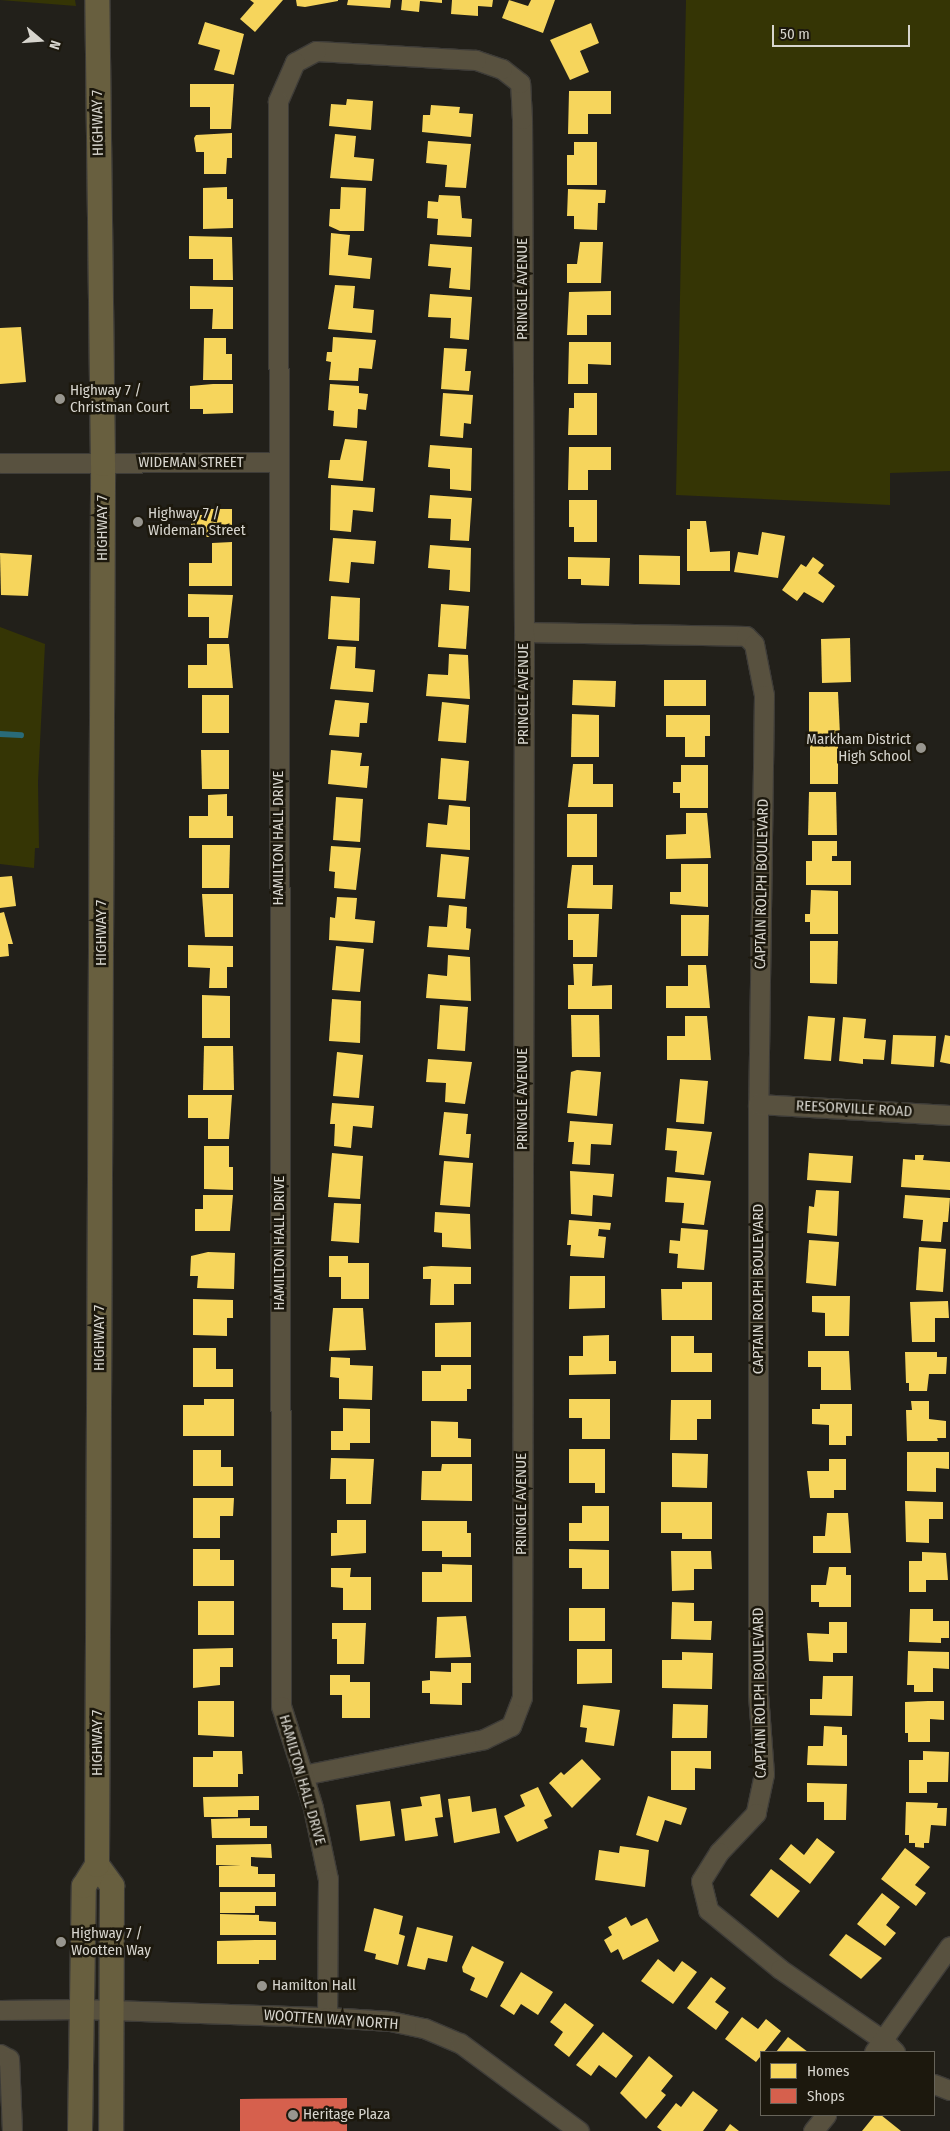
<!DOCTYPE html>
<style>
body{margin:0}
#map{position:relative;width:950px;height:2131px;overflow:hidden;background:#22201a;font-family:"Fira Sans Condensed",sans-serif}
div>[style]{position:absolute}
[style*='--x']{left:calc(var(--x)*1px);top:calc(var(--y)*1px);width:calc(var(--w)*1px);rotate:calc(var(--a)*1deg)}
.green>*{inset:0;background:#353505}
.homes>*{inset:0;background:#f6d55c}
.shops>*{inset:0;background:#d6604d}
.stream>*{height:5.5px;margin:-2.75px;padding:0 2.75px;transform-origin:2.75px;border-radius:2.75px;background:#296b79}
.roads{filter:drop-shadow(1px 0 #3e3c38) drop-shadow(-1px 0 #3e3c38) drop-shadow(0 1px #3e3c38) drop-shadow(0 -1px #3e3c38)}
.minor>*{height:19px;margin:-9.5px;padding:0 9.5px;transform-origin:9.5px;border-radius:9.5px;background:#58513f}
.major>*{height:24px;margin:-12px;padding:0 12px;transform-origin:12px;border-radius:12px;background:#685f3f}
.dots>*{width:14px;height:14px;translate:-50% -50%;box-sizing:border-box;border:2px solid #1c180d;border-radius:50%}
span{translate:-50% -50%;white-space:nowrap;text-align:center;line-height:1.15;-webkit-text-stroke:5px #1c180d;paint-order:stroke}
.street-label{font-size:15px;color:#d7d5ce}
.poi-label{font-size:15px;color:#d7d5ce}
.left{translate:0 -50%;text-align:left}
.right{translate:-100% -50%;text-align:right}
.legend{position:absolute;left:760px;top:2051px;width:175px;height:65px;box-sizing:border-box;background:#1c180d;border:1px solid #67645a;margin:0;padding:6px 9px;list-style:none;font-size:15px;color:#d7d5ce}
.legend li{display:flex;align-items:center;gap:10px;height:25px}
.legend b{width:25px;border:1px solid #67645a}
.north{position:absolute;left:15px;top:15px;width:50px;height:50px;-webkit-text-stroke:4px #1c180d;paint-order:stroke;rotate:108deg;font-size:14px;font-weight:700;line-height:20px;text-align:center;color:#d7d5ce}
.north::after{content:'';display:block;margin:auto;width:18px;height:22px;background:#d7d5ce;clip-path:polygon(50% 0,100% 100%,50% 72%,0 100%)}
.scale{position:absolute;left:772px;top:25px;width:138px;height:22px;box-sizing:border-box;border:2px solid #d7d5ce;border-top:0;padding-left:6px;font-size:15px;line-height:18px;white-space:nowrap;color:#d7d5ce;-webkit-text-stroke:4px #1c180d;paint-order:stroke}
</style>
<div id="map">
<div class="green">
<i style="clip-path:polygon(0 0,75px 0,76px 6px)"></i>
<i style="clip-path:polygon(686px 0,950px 0,950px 471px,890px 473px,890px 505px,676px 495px)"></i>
<i style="clip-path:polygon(0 627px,45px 644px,38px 782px,39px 848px,35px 848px,34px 868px,0 864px)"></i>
</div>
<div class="homes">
<i style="clip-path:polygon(250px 0,283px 0,255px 32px,240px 19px,254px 3px)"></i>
<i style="clip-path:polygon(296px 0,338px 0,338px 1px,305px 7px,297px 6px)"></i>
<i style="clip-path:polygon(348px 0,391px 0,390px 8px,347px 5px)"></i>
<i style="clip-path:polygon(402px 0,442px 0,442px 3px,420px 1px,419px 12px,401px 10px)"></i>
<i style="clip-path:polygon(452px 0,493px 0,492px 7px,478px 6px,478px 16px,451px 14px)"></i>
<i style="clip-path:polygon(509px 0,528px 6px,531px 0,555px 0,543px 33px,502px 18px)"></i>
<i style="clip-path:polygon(205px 22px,244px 34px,234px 75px,214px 70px,220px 50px,198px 44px)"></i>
<i style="clip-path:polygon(591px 23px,599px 43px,580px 51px,589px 72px,570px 80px,550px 40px)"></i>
<i style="clip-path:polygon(190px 84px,234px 84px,231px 129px,210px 129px,210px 107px,190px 107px)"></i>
<i style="clip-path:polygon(569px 91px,611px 91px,611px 114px,588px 114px,588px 134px,568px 134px)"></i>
<i style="clip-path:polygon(347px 99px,373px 101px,371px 130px,329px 126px,331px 104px,346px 105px)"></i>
<i style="clip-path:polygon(431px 105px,460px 107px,459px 113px,473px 114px,471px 137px,422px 132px,423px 115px,430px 115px)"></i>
<i style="clip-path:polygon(232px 133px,232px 158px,227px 158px,226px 174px,204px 174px,204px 152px,196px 152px,194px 138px,196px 135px)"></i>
<i style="clip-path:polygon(335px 134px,356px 136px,354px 157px,374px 159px,372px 181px,330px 178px)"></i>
<i style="clip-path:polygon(428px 141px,471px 144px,466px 188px,445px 187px,447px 165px,426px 163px)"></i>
<i style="clip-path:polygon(574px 142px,597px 142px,597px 185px,567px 185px,567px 155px,574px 155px)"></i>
<i style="clip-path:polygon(227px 187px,227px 199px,233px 199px,233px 228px,203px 229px,203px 188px)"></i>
<i style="clip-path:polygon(341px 187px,366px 188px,364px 231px,340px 231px,329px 226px,330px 209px,340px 209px)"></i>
<i style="clip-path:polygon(568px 189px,606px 190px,605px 203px,598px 203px,597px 230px,574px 229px,574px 216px,567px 216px)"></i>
<i style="clip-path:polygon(439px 195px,460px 196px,462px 218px,472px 219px,471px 237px,437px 235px,438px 219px,427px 218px,428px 201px,438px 202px)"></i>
<i style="clip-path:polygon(331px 233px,350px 235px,348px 255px,372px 258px,370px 279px,329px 275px)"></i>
<i style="clip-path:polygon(189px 236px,232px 237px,233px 280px,213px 280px,213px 259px,189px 259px)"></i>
<i style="clip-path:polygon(580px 242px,603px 242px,601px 283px,567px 283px,567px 264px,577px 264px)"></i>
<i style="clip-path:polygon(430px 244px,472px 247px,470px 290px,449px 288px,451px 268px,428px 266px)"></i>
<i style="clip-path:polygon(335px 285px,355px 286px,353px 308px,374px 310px,372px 333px,328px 329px)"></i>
<i style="clip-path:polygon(190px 286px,233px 287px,233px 329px,212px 329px,213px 309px,190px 309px)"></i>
<i style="clip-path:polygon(611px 291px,611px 315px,587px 315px,587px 335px,567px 335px,569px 292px)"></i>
<i style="clip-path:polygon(430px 294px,472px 297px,469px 340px,450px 338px,451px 318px,428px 317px)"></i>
<i style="clip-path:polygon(21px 327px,26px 382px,0 384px,0 328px)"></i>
<i style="clip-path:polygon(333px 337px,376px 340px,372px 369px,359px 368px,358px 381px,329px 380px,331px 362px,326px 361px,327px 352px,332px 352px)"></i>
<i style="clip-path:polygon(204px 338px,226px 338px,226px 354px,232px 354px,232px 380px,203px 380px)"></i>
<i style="clip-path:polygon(569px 342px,611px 342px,611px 365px,588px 364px,588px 384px,568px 384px)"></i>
<i style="clip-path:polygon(444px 348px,467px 349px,465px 371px,471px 371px,469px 391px,441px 389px)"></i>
<i style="clip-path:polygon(213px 384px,233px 384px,233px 413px,203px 414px,203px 409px,190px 409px,190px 386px)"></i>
<i style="clip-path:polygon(330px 384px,359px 386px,359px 393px,368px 394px,366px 410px,358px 409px,357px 428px,333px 426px,334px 411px,328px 410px)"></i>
<i style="clip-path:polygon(443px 393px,473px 395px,471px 424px,464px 423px,463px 438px,440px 436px)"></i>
<i style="clip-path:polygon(574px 393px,597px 393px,597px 435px,568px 435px,569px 408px,574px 408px)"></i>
<i style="clip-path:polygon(345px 439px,367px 441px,363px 481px,328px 478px,330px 460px,340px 460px)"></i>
<i style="clip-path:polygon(430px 445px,472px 448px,471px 491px,450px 489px,450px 469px,428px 467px)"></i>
<i style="clip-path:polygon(569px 447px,611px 447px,611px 470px,588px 470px,588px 490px,568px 490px)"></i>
<i style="clip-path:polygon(331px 485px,375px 488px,373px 512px,353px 510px,351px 532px,330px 530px)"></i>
<i style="clip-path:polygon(430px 495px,472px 498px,469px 541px,450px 540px,451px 519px,428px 518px)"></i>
<i style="clip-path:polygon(569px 500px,597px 500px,597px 542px,574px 542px,574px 527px,569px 527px)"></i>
<i style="clip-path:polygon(208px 509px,232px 509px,232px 529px,221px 529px,221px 532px,215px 533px,215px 537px,191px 537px,191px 515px,208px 515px)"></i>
<i style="clip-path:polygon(690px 521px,706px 521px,710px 552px,730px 551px,730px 571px,687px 571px,687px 529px,690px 529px)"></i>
<i style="clip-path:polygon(762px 532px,785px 536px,778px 578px,734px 572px,738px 552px,758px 555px)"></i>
<i style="clip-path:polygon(333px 538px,376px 541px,374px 564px,351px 562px,349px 583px,329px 581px)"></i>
<i style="clip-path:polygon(232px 542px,232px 586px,189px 586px,189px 563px,212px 563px,212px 543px)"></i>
<i style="clip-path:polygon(430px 545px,471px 548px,470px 592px,449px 590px,450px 570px,428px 568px)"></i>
<i style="clip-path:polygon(0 553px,32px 555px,28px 596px,1px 595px)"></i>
<i style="clip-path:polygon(639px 555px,680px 556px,680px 585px,639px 584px)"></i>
<i style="clip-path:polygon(568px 557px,610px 558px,609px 586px,581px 585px,581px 579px,568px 579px)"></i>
<i style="clip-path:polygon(813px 557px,824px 565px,818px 573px,835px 586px,823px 603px,804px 592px,797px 601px,782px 590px,801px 564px,806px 567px)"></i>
<i style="clip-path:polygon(188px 594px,233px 595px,228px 638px,209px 638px,209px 617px,188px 617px)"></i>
<i style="clip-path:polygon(331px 596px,360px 598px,359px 641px,328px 639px)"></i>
<i style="clip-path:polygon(441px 604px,469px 606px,466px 649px,438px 647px)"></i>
<i style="clip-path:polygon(850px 638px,851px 682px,822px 683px,821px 639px)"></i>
<i style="clip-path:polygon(207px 644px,229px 644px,233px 688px,188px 688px,188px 665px,207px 665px)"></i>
<i style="clip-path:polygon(337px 646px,356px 647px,355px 668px,375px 670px,373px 692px,330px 689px)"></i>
<i style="clip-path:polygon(449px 654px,468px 655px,470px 699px,426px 696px,428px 674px,448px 675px)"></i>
<i style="clip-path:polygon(573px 680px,616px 681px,615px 707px,572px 705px)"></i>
<i style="clip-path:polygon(664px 680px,706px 680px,706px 706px,664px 706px)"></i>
<i style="clip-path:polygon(809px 692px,838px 692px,840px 735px,809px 735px)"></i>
<i style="clip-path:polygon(202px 695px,229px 695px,229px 733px,202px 733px)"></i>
<i style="clip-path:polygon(335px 700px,369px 703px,367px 723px,360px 723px,359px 737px,329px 735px)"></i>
<i style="clip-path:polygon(442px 702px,469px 705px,466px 743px,438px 741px)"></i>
<i style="clip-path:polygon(572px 714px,599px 715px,599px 757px,571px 757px)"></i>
<i style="clip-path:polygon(666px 715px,710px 715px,710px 736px,705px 736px,705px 757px,685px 757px,685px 737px,666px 737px)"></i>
<i style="clip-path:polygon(810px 740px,838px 740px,838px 784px,810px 784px)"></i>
<i style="clip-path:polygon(201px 750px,229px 750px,229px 789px,202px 789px)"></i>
<i style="clip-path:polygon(331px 750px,362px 753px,360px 766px,369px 766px,367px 788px,328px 784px)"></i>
<i style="clip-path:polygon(441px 758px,469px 761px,466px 801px,438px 799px)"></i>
<i style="clip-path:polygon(573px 764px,593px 764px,593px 784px,613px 784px,613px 807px,568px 807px)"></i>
<i style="clip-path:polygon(681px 765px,708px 765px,708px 808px,680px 808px,680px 793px,673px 793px,673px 782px,681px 782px)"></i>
<i style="clip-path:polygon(809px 792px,836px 792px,837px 835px,808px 835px)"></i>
<i style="clip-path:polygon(227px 794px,227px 816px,233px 816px,233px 838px,189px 838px,189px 816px,208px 816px,208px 795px)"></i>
<i style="clip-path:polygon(336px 797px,363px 799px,360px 842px,333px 840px)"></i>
<i style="clip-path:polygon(449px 805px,470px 807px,470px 850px,426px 847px,428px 823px,447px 825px)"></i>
<i style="clip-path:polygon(686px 813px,707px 813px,711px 858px,666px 859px,666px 835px,686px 834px)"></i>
<i style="clip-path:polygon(567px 814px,597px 814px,597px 857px,567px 857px)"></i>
<i style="clip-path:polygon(812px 841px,837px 841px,837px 856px,832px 856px,832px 861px,851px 861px,851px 885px,806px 885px,806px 861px,812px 861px)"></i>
<i style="clip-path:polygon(202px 845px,230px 845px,229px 888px,202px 888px)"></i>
<i style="clip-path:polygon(331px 846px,361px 848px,356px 890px,334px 888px,335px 872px,329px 871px)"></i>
<i style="clip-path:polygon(441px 854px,469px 857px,465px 899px,437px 897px)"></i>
<i style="clip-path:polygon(681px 864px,708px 864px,708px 907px,670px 904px,670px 892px,681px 892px)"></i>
<i style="clip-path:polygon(572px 865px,593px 865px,593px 885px,613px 885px,612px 909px,567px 908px)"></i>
<i style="clip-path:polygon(12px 876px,16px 906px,0 908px,0 877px)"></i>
<i style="clip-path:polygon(811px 890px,838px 891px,838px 934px,810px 934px,810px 922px,805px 922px,805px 914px,810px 914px)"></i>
<i style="clip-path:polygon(202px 894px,233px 894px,233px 937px,205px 937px)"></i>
<i style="clip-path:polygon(337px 897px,357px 898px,355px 919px,375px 921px,373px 943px,329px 940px,330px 917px,335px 918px)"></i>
<i style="clip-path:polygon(449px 905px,467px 907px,466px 928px,471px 929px,469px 950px,427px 947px,429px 926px,447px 927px)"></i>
<i style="clip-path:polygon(4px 912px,13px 944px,8px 944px,9px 956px,0 957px,0 913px)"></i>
<i style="clip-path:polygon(568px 914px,599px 914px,597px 957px,573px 957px,573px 940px,568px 940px)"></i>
<i style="clip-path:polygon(681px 915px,709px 915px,708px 956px,681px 956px)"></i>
<i style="clip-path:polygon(810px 941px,838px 941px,837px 984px,810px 983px)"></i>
<i style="clip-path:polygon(188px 945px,233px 946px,233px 967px,227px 967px,227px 988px,209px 988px,210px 968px,188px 967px)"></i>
<i style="clip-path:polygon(336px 946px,364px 949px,360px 992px,332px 990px)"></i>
<i style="clip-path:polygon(448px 955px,470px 957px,471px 1001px,426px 998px,428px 974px,447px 976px)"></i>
<i style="clip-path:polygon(573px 964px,593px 964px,592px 986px,612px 985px,612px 1009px,568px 1009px,568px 985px,574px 985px)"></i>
<i style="clip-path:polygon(688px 965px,706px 965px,710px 1008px,666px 1008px,666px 986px,688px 986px)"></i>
<i style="clip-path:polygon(202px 995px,230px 996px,230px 1038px,202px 1038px)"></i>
<i style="clip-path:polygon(332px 999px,361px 1001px,360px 1043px,329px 1041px)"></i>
<i style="clip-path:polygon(440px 1005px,468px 1007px,465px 1051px,437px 1049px)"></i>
<i style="clip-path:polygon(571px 1015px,599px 1015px,600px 1057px,572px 1057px)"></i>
<i style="clip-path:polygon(685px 1016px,707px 1016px,711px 1060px,667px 1060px,667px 1036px,685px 1036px)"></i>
<i style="clip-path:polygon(808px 1016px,835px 1018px,831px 1061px,804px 1059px)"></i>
<i style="clip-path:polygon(843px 1017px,866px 1019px,864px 1038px,886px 1040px,884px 1060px,863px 1059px,863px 1064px,839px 1061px)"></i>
<i style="clip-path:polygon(893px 1035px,936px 1036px,934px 1067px,891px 1064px)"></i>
<i style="clip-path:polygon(945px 1035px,950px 1036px,950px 1064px,940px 1062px)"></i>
<i style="clip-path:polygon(204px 1046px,233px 1046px,234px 1090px,203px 1090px)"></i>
<i style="clip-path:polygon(337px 1052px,363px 1055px,359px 1098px,333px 1096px)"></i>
<i style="clip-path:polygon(428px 1059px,472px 1062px,465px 1104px,445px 1102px,446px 1083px,426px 1082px)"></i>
<i style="clip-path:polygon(577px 1070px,601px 1072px,597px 1116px,567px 1113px,571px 1072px)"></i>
<i style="clip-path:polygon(680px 1079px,708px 1081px,704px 1124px,676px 1122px)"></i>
<i style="clip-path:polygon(188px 1095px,232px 1095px,229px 1139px,208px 1139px,208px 1118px,188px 1118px)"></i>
<i style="clip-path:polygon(332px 1103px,374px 1106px,372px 1128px,353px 1126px,351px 1148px,334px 1146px,335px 1124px,330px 1124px)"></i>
<i style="clip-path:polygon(444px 1112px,468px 1114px,466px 1134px,471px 1134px,469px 1158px,439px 1155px)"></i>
<i style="clip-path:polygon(570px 1121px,613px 1124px,611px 1145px,591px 1144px,590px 1165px,572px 1164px,574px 1142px,568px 1142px)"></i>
<i style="clip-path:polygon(667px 1128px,712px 1132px,704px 1175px,675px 1172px,677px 1151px,665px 1150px)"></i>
<i style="clip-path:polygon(204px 1146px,229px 1146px,229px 1167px,233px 1167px,233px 1190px,204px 1189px)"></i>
<i style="clip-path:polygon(332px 1153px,363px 1156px,360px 1199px,328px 1197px)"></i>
<i style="clip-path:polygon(809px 1153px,853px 1156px,851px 1183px,807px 1180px)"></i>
<i style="clip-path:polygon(915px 1155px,924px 1155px,923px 1160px,950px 1162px,950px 1190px,901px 1187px,903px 1159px,915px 1160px)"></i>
<i style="clip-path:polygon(444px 1161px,473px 1163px,470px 1207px,440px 1205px)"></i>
<i style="clip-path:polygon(570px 1171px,614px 1174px,612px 1197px,593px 1195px,592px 1216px,571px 1214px)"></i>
<i style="clip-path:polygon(667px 1177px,711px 1181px,704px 1225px,682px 1223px,684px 1203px,665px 1202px)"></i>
<i style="clip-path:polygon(816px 1190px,839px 1191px,837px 1236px,807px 1233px,809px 1206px,814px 1207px)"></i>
<i style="clip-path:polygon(203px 1195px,233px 1195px,230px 1231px,195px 1231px,195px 1209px,203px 1209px)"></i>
<i style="clip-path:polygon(905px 1195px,950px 1198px,948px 1222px,943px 1222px,941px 1242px,921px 1241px,923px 1220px,903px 1218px)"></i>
<i style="clip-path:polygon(334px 1203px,361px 1204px,359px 1243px,331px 1241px)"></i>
<i style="clip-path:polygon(435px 1212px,470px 1214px,471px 1249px,442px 1247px,442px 1233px,434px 1232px)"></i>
<i style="clip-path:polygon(569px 1220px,611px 1223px,610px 1230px,599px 1229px,598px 1236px,606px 1237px,604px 1258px,570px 1256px,571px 1245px,567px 1245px)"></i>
<i style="clip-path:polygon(681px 1228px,708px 1230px,704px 1270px,677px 1268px,678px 1254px,669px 1253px,670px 1240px,680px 1241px)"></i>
<i style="clip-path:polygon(809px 1240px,839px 1242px,836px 1286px,806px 1283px)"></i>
<i style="clip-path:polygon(919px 1247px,946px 1249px,943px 1292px,916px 1290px)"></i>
<i style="clip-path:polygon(208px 1252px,235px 1253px,234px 1289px,197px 1288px,198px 1276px,190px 1276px,191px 1256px)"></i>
<i style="clip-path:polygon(348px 1256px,348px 1263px,369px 1263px,369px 1299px,341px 1299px,341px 1277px,329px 1277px,329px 1256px)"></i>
<i style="clip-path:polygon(431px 1266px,471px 1267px,471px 1284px,454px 1284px,454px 1305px,430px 1305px,431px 1279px,423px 1279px,423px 1267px)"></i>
<i style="clip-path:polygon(570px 1276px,605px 1276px,605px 1308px,569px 1309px)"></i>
<i style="clip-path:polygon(682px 1282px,712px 1282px,712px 1320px,662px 1320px,661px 1289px,682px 1289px)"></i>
<i style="clip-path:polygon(850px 1296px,849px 1336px,825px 1336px,825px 1313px,812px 1312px,812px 1296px)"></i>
<i style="clip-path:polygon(193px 1299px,233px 1300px,233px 1318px,227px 1318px,227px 1336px,193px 1335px)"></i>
<i style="clip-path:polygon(948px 1301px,949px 1318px,935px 1318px,935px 1342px,912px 1342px,910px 1302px)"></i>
<i style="clip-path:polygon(333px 1308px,363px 1308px,366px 1350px,329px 1351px)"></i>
<i style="clip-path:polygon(471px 1322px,471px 1357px,435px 1357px,435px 1323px)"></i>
<i style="clip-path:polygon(609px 1335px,609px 1361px,616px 1361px,616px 1374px,569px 1375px,569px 1356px,583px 1356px,583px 1336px)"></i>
<i style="clip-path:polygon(671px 1336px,694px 1336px,694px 1353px,712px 1353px,712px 1372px,671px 1372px)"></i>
<i style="clip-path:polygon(193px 1348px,216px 1348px,216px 1369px,233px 1369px,233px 1387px,193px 1387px)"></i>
<i style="clip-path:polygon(808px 1351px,849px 1351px,851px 1390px,821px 1390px,821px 1367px,808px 1367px)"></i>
<i style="clip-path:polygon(905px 1352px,937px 1352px,937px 1357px,947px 1357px,946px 1374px,929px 1374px,927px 1391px,909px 1391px,909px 1383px,906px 1383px)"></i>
<i style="clip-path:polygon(331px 1357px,350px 1358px,350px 1365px,373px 1366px,372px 1400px,339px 1399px,339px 1378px,330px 1377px)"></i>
<i style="clip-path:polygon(441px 1365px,471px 1365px,471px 1389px,467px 1389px,467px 1401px,422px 1401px,422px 1371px,441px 1371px)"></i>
<i style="clip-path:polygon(204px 1399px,234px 1399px,234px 1436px,183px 1436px,183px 1405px,204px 1405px)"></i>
<i style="clip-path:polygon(569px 1399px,610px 1399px,610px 1439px,582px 1439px,582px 1418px,569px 1418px)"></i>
<i style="clip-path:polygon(671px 1400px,711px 1400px,711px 1419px,697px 1419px,697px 1440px,670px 1440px)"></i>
<i style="clip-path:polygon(911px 1401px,929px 1401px,929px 1419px,946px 1421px,946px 1438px,937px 1438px,938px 1441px,907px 1441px,906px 1410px,912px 1410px)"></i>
<i style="clip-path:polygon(820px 1404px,852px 1404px,852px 1436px,846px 1436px,846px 1445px,829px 1445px,829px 1425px,812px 1424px,812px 1409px,820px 1409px)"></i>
<i style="clip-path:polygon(343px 1408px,370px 1409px,370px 1443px,350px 1443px,350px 1450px,331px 1450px,331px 1431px,343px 1431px)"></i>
<i style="clip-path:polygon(431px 1421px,458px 1422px,458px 1438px,471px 1439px,471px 1457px,431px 1457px)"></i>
<i style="clip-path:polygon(569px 1449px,605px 1449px,605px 1493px,595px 1493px,595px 1483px,569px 1483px)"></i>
<i style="clip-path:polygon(193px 1450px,221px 1450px,221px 1467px,233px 1467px,233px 1486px,193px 1486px)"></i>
<i style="clip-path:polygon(907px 1452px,949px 1452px,949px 1469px,936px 1468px,936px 1492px,907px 1491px)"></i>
<i style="clip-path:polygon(672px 1453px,708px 1454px,707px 1488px,672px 1487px)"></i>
<i style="clip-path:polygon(331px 1458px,374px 1459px,371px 1504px,346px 1504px,346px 1479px,330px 1479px)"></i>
<i style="clip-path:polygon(829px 1459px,846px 1459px,846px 1490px,834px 1490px,834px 1498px,810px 1498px,807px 1471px,829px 1471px)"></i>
<i style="clip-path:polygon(442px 1464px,472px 1464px,472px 1501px,421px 1500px,422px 1471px,441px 1471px)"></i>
<i style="clip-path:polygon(193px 1498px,234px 1498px,233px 1516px,220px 1516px,220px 1538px,193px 1538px)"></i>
<i style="clip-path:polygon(905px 1501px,943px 1502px,943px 1519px,929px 1519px,929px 1543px,906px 1542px)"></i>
<i style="clip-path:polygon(661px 1502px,712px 1502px,712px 1539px,682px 1539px,682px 1533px,661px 1533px)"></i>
<i style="clip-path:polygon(582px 1506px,609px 1506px,609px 1541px,569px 1541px,569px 1523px,582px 1523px)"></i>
<i style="clip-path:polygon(827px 1513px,848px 1513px,851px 1553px,813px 1553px,813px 1536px,825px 1536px)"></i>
<i style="clip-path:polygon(337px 1520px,366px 1520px,366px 1553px,331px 1556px,331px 1533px,337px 1533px)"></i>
<i style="clip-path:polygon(422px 1521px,467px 1521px,467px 1533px,471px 1533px,471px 1557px,442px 1557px,442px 1551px,422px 1551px)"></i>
<i style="clip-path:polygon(193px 1549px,220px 1549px,220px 1560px,234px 1560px,234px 1586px,193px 1586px)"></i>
<i style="clip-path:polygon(569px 1549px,609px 1550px,609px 1589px,582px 1589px,582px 1568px,569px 1568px)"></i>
<i style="clip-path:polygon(671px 1551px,711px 1551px,712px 1569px,694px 1569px,694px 1590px,672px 1591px)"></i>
<i style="clip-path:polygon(922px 1552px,946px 1553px,948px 1580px,926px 1580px,926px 1592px,909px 1592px,909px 1561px,922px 1561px)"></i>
<i style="clip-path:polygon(442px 1564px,472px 1565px,472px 1602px,422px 1602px,422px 1572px,442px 1572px)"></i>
<i style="clip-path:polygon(829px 1567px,846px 1567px,846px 1575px,851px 1575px,851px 1607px,819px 1607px,819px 1602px,811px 1602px,811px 1585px,826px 1585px)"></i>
<i style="clip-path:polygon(331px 1568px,351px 1568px,350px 1577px,371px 1577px,371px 1610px,343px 1610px,343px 1588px,331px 1587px)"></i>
<i style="clip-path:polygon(198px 1601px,234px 1601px,234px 1635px,198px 1635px)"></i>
<i style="clip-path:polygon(672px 1602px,694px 1603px,694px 1621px,712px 1621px,711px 1640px,671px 1639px)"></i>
<i style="clip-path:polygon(569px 1608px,605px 1608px,605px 1641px,569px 1641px)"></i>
<i style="clip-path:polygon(910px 1609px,933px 1609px,933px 1621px,949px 1621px,949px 1638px,941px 1638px,941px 1643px,909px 1642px)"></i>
<i style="clip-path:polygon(466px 1616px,471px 1657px,435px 1658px,437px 1617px)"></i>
<i style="clip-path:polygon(829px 1622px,847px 1622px,847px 1653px,833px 1653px,833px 1662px,809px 1661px,807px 1633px,829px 1634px)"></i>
<i style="clip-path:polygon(332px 1623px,366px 1623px,364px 1664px,337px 1664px,337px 1639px,332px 1639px)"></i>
<i style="clip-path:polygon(233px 1648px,233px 1667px,220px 1667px,220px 1685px,193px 1688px,193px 1649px)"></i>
<i style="clip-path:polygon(577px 1649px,612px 1649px,612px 1683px,577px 1684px)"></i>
<i style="clip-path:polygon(908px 1651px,949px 1652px,949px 1669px,933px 1668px,933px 1692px,914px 1692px,914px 1685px,907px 1685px)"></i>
<i style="clip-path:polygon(682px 1652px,713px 1653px,712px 1689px,662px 1688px,662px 1660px,682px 1660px)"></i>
<i style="clip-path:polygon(451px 1663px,471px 1663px,471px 1683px,462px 1683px,462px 1705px,430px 1704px,430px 1693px,422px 1693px,422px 1681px,430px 1680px,430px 1671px,451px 1672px)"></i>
<i style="clip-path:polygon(330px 1675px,350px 1675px,350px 1682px,370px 1682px,370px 1718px,342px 1718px,342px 1695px,330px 1695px)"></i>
<i style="clip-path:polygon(823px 1676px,853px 1676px,852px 1716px,810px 1715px,810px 1699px,822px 1699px)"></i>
<i style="clip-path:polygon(198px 1701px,234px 1701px,234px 1737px,198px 1735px)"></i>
<i style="clip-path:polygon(928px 1701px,944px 1701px,944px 1720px,930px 1719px,930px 1742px,908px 1742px,908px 1733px,905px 1733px,905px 1702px)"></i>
<i style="clip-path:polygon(673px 1704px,708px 1705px,707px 1738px,672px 1738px)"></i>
<i style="clip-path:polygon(583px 1705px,620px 1710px,614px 1746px,585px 1742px,587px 1728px,580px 1727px)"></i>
<i style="clip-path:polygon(824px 1726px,842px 1727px,842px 1735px,847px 1735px,847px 1766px,807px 1765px,808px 1746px,823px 1746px)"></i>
<i style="clip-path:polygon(213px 1751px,242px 1751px,243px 1774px,238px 1774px,238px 1787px,193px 1787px,193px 1757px,213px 1757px)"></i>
<i style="clip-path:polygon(671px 1751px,711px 1751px,711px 1769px,695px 1768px,695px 1790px,671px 1790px)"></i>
<i style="clip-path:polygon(923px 1751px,949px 1752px,948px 1782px,927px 1782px,927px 1793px,909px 1793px,909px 1760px,923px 1760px)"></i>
<i style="clip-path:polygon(582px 1759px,601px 1779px,572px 1808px,549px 1783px,561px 1772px,564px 1775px)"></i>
<i style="clip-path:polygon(807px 1783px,847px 1784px,846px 1820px,824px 1820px,824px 1802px,807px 1802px)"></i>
<i style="clip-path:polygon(538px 1787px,552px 1816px,544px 1820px,548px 1828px,517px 1842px,504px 1816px,525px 1806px,520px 1795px)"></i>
<i style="clip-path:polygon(440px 1794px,443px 1817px,435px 1818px,438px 1836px,405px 1841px,401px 1809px,422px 1806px,420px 1797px)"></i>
<i style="clip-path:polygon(259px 1796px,259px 1810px,238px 1810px,238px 1817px,204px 1817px,203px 1797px)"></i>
<i style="clip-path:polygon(470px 1796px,472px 1812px,496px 1808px,500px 1833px,454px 1843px,448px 1799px)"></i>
<i style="clip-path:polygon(648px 1796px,687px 1808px,681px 1825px,665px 1820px,658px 1842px,636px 1835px)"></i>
<i style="clip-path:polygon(390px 1801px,395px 1836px,360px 1841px,356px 1805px)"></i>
<i style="clip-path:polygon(906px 1802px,938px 1803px,937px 1808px,947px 1808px,946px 1826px,931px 1825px,929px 1843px,924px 1843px,924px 1848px,915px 1847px,915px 1843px,909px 1843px,909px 1835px,905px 1835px)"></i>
<i style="clip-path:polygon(250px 1818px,250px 1826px,267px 1826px,267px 1838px,212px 1838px,211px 1819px)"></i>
<i style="clip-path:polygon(817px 1838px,835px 1852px,810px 1884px,779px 1859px,791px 1844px,804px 1855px)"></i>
<i style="clip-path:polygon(271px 1844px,272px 1858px,251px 1857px,251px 1866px,258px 1867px,258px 1874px,275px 1874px,275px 1887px,219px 1887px,219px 1866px,241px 1865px,216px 1865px,216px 1845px)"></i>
<i style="clip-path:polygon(620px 1846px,649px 1850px,645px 1887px,595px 1880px,599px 1850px,619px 1853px)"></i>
<i style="clip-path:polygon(905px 1848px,930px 1867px,915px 1885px,926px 1893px,916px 1906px,881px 1879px)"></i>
<i style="clip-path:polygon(771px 1869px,800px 1891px,778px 1918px,750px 1895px)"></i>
<i style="clip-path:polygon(220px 1892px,276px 1892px,276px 1906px,255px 1906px,255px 1913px,220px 1913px)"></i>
<i style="clip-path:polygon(882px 1893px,900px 1907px,886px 1925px,896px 1933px,885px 1946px,857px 1924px)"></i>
<i style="clip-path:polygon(374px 1908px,403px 1916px,399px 1934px,405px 1936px,398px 1965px,375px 1959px,376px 1954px,364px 1951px)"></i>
<i style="clip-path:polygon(220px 1914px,259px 1915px,259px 1921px,276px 1922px,276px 1935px,220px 1935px)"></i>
<i style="clip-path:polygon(626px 1917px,631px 1926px,647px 1918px,659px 1941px,623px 1960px,618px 1949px,611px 1953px,604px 1940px,612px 1935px,608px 1927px)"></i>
<i style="clip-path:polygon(417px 1927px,453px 1936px,447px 1962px,428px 1958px,425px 1970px,407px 1966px)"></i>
<i style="clip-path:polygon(846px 1934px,882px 1958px,861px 1979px,829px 1955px)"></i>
<i style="clip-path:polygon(255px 1940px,276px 1940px,276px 1960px,259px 1960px,259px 1964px,217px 1964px,217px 1941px)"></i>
<i style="clip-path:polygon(472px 1946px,504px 1962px,487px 1998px,470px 1990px,475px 1978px,463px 1972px,462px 1967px)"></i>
<i style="clip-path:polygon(658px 1959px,674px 1972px,682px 1961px,697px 1972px,673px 2004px,641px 1981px)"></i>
<i style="clip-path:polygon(521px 1972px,553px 1992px,538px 2015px,521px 2004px,514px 2015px,500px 2006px)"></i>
<i style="clip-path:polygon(711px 1977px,726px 1988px,715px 2002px,729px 2012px,716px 2030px,687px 2008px)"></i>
<i style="clip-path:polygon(565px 2003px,594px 2025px,569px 2057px,554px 2045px,563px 2032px,550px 2022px)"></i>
<i style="clip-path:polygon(742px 2017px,758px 2029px,766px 2019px,781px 2031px,756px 2062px,725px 2039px)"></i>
<i style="clip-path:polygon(603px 2032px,633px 2056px,616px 2078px,599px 2065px,591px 2076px,576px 2065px)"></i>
<i style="clip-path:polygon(788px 2037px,808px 2052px,776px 2052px)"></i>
<i style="clip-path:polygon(649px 2056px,673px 2076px,661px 2091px,666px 2095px,646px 2119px,620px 2093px)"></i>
<i style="clip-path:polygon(693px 2091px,718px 2110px,703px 2131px,662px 2131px,657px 2127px,676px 2103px,681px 2107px)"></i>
<i style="clip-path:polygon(875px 2115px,881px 2115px,901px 2131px,862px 2131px)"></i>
<i style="clip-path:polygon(730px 2124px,739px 2131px,725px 2131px)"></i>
</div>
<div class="shops">
<i style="clip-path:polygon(347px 2098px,347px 2131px,240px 2131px,240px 2099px)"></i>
</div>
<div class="stream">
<i style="--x:0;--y:734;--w:21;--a:3"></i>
</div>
<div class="roads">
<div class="minor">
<i style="--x:0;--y:463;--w:279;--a:-0.2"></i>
<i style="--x:524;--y:632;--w:222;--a:1"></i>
<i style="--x:746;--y:636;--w:11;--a:45"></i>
<i style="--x:754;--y:644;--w:52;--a:78.9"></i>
<i style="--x:764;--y:695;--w:409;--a:90.8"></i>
<i style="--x:758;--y:1104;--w:590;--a:90"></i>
<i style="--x:758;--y:1694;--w:80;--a:85.7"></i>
<i style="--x:764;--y:1774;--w:40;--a:102"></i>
<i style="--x:756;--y:1813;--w:54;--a:133.5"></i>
<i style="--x:719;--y:1852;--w:34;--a:122"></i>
<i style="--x:701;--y:1881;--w:30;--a:76"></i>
<i style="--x:708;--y:1910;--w:93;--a:39.3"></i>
<i style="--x:780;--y:1969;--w:125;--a:34.6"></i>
<i style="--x:883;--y:2040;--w:17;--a:45"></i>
<i style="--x:758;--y:1104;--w:192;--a:3.3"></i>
<i style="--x:303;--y:1775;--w:185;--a:-11.2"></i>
<i style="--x:484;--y:1739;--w:30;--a:-26"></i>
<i style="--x:511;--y:1726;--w:31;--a:-69"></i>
<i style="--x:522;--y:1697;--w:1065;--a:-89.89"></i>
<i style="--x:524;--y:632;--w:513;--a:-90.22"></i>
<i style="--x:522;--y:119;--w:36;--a:-93"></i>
<i style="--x:520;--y:83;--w:23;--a:-142"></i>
<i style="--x:502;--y:69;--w:28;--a:-161"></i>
<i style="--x:476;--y:60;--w:160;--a:-176.8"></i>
<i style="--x:316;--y:51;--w:24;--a:152"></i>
<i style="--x:295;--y:62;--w:43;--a:113.6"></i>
<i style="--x:278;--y:101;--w:1605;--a:89.89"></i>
<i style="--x:281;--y:1706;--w:72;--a:72.3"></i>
<i style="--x:303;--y:1775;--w:34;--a:73"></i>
<i style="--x:313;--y:1808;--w:73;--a:78.1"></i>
<i style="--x:328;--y:1879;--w:138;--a:90.4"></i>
<i style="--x:0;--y:2010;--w:81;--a:-0.7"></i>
<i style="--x:81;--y:2009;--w:246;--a:1.9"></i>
<i style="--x:327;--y:2017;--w:63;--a:3.6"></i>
<i style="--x:390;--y:2021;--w:35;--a:12"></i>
<i style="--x:424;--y:2028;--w:39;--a:23"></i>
<i style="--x:460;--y:2043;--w:148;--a:36.5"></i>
<i style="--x:874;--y:2052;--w:130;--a:-54.4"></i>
<i style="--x:0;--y:2054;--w:10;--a:29"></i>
<i style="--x:9;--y:2059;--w:72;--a:87.6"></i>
<i style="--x:934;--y:2084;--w:17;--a:21"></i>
<i style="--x:813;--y:2131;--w:21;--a:-51"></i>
</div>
<div class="major">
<i style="--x:97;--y:1865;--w:26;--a:54"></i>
<i style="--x:112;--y:1886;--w:245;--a:90.2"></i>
<i style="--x:80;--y:2131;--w:245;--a:-89.1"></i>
<i style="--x:84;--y:1886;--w:25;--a:-58"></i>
<i style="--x:97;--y:1865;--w:1401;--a:-89.75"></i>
<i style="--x:103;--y:464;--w:464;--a:-90.7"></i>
</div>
</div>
<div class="dots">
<i style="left:60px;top:399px;background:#98968f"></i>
<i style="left:138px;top:522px;background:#98968f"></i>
<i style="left:921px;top:748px;background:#98968f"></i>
<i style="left:61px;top:1942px;background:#98968f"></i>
<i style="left:262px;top:1986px;background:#98968f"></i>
<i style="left:293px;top:2115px;background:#98968f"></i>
</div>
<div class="street-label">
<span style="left:98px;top:123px;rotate:-91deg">HIGHWAY 7</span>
<span style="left:523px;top:289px;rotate:-90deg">PRINGLE AVENUE</span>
<span style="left:191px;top:463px">WIDEMAN STREET</span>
<span style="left:103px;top:528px;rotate:-90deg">HIGHWAY 7</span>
<span style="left:524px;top:694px;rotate:-90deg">PRINGLE AVENUE</span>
<span style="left:279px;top:838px;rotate:-90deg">HAMILTON HALL DRIVE</span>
<span style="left:762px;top:884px;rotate:-89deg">CAPTAIN ROLPH BOULEVARD</span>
<span style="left:102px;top:933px;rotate:-90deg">HIGHWAY 7</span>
<span style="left:523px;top:1099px;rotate:-90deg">PRINGLE AVENUE</span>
<span style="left:854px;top:1109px;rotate:3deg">REESORVILLE ROAD</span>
<span style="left:280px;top:1243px;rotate:-90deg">HAMILTON HALL DRIVE</span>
<span style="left:759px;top:1289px;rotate:-90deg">CAPTAIN ROLPH BOULEVARD</span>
<span style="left:100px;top:1338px;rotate:-90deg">HIGHWAY 7</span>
<span style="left:522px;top:1504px;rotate:-90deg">PRINGLE AVENUE</span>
<span style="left:760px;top:1693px;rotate:-91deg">CAPTAIN ROLPH BOULEVARD</span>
<span style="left:98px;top:1743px;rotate:-90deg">HIGHWAY 7</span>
<span style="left:302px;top:1780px;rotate:74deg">HAMILTON HALL DRIVE</span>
<span style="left:331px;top:2020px;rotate:4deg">WOOTTEN WAY NORTH</span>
</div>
<div class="poi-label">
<span class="left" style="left:70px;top:399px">Highway 7 /<br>Christman Court</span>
<span class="left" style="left:148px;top:522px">Highway 7 /<br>Wideman Street</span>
<span class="right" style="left:911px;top:748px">Markham District<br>High School</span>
<span class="left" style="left:71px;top:1942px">Highway 7 /<br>Wootten Way</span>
<span class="left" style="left:272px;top:1986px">Hamilton Hall</span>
<span class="left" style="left:303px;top:2115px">Heritage Plaza</span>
</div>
<ul class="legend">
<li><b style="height:14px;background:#f6d55c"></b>Homes</li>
<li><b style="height:14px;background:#d6604d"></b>Shops</li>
</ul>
<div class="north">N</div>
<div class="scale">50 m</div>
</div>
